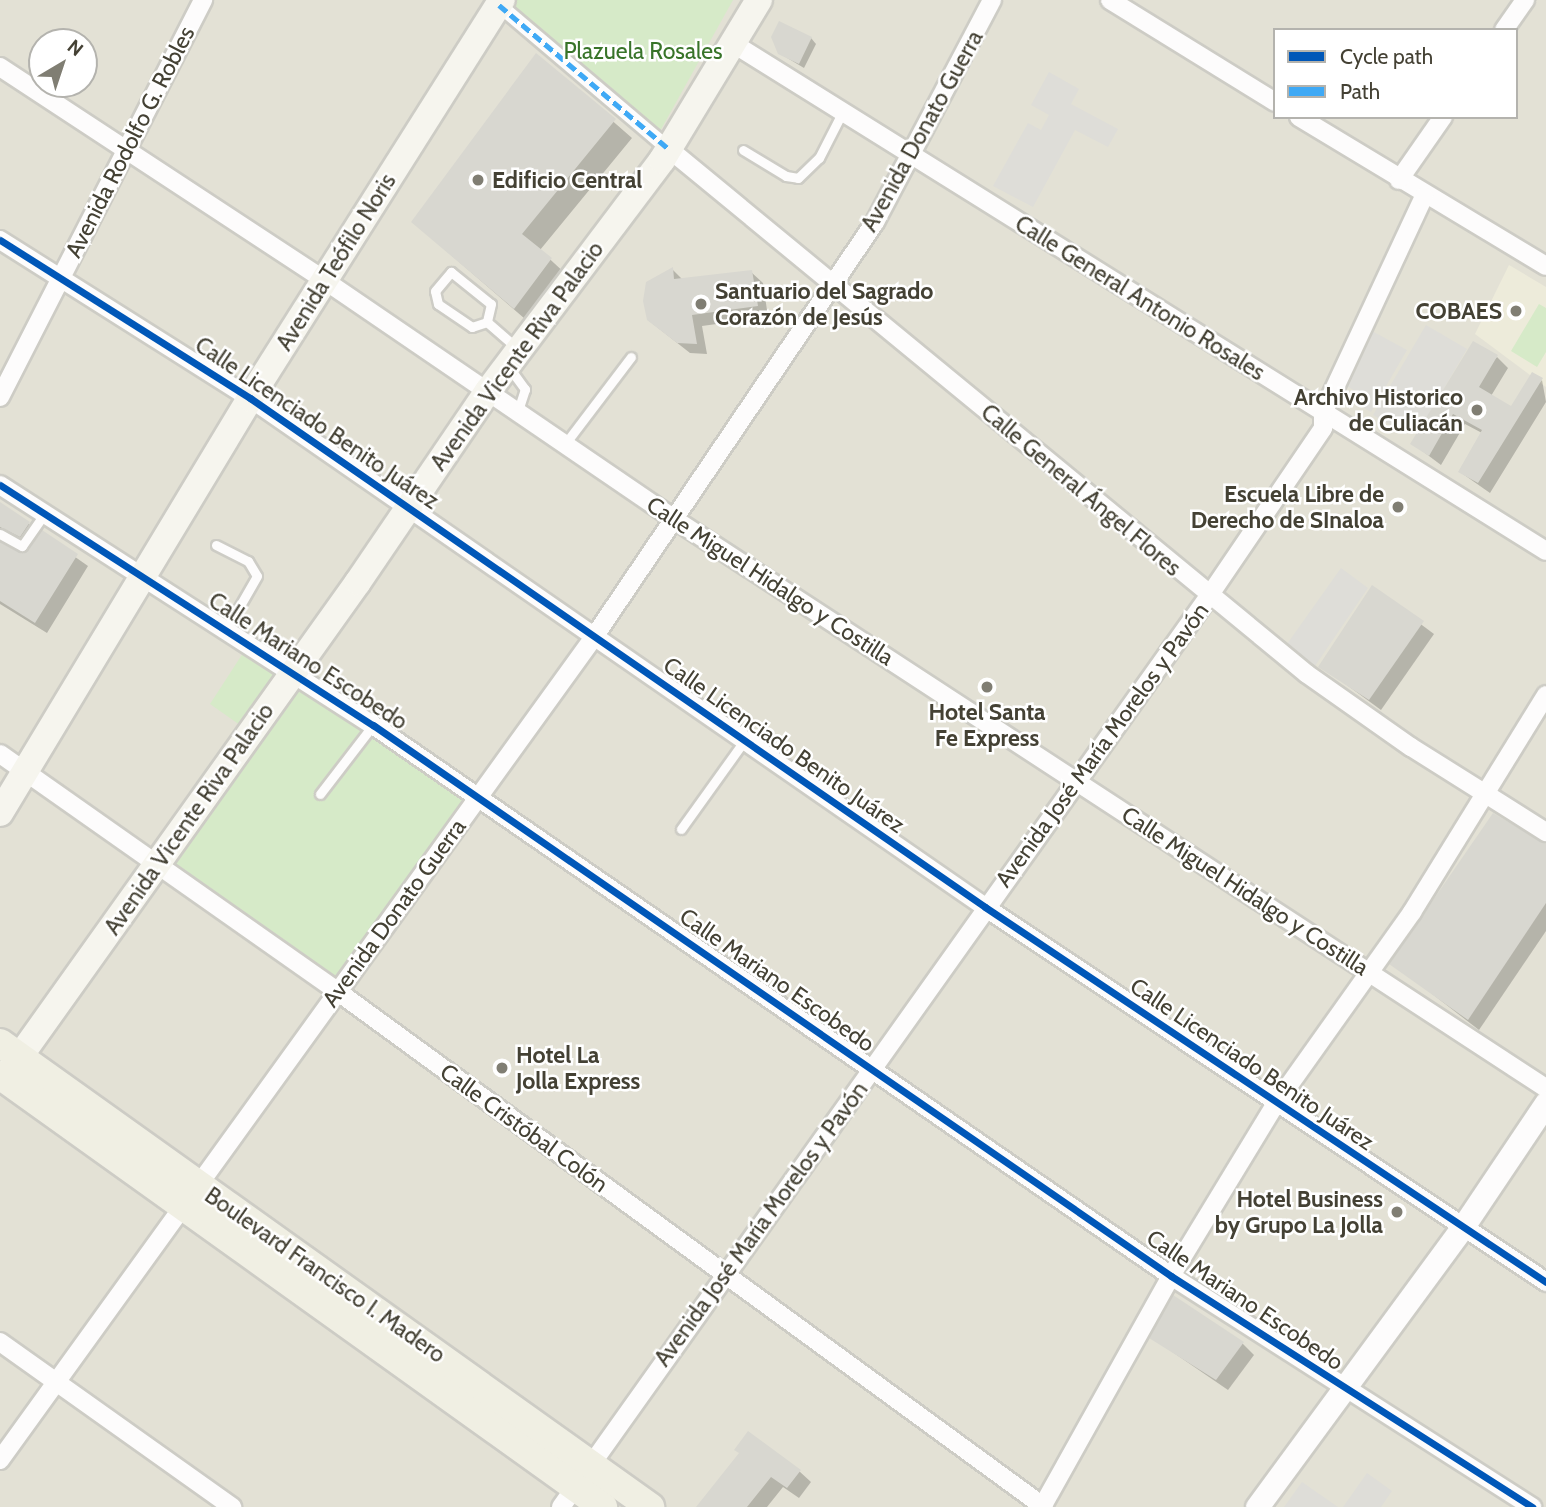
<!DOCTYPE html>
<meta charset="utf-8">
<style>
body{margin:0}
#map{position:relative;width:1546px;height:1507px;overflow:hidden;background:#efeee8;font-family:Cabin,sans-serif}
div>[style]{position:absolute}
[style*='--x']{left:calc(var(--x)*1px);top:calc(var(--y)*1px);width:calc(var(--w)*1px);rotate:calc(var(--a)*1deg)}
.residential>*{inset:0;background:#e3e1d5}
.education>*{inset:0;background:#edebda}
.green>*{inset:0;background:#d6eac8}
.parking>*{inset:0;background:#deddd8}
.shadow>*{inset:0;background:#0003}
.building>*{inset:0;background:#d8d7d0}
.roads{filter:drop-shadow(2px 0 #cdccc5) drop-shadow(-2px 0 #cdccc5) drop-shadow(0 2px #cdccc5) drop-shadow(0 -2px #cdccc5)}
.service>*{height:9px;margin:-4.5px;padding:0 4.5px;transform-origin:4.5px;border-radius:4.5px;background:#fdfcfc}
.pedestrian>*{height:14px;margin:-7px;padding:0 7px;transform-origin:7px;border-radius:7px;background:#fdfcfc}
.minor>*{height:18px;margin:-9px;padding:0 9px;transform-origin:9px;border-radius:9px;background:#fdfcfc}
.tertiary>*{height:23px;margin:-11.5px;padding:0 11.5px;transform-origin:11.5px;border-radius:11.5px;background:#fdfcfc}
.secondary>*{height:26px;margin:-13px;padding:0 13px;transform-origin:13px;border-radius:13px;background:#f6f5ee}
.primary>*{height:28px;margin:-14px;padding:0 14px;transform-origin:14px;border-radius:14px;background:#f0efe3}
.quiet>*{height:5px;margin-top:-2.5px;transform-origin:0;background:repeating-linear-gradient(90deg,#3fa9f5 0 10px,transparent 0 15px)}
.cycleway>*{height:7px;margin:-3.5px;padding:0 3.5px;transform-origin:3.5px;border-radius:3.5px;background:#0057b8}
.dots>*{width:19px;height:19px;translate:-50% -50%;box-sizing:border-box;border:4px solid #fff;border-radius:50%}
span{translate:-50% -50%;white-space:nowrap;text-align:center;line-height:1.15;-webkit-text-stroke:5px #fff;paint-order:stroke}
.park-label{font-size:23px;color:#387429}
.street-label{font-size:23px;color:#444134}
.poi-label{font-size:23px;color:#444134;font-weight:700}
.left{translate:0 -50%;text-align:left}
.right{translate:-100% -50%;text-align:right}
.legend{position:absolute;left:1273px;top:28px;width:245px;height:91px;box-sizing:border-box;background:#fff;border:2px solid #b4b3ae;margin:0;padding:9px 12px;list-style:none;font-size:21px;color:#444134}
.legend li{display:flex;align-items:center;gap:14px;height:35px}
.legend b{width:35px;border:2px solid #b4b3ae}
.north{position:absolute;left:28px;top:28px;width:70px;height:70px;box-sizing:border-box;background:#fff;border:2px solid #b4b3ae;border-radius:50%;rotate:39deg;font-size:19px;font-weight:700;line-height:28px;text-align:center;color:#444134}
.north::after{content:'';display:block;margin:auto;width:24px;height:32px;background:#807e73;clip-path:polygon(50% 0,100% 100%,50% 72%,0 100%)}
</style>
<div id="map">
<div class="residential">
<i style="clip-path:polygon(evenodd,0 0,1546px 0,1546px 1507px,0 1507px,0 0,1275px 30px,1516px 30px,1516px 117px,1275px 117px,1275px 30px,0 0,42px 42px,84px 42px,84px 84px,42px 84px,42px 42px)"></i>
</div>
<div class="education">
<i style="clip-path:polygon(1509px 265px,1546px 287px,1546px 387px,1475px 334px)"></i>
</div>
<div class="green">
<i style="clip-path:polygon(508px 0,733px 0,659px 133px,506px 4px)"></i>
<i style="clip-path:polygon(1539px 304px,1546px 308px,1546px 352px,1537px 367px,1511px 351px)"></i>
<i style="clip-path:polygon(245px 650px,278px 672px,247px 730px,210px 704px)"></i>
<i style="clip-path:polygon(292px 681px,467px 799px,336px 979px,173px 862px)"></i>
</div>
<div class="parking">
<i style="clip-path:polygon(1049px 72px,1079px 89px,1071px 104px,1118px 129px,1108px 147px,1075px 130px,1033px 207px,993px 186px,1028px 123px,1041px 130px,1049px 115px,1031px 105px)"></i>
<i style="clip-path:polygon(1426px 325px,1467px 349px,1426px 419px,1407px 409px,1396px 428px,1373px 415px)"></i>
<i style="clip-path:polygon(1372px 331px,1407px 350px,1371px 412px,1350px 400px,1355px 391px,1342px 383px)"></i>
<i style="clip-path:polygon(1341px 568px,1368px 588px,1315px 666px,1287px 644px)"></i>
<i style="clip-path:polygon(1367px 1473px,1392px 1491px,1381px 1507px,1343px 1507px)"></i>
<i style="clip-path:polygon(1302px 1482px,1338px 1507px,1284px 1507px)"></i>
</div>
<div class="shadow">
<i style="clip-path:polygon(811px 38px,816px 44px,804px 68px,779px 53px)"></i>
<i style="clip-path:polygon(537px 55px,632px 138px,540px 250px,568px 276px,532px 325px,413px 222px)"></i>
<i style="clip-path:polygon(672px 269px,682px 279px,751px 272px,763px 283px,768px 317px,702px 326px,707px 354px,690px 353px,648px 320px)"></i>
<i style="clip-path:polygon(1497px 357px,1508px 368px,1491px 396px,1512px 408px,1542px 380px,1546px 402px,1490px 493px,1460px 472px,1482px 433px,1465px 424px,1441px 465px,1413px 444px)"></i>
<i style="clip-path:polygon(evenodd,0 504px,88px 566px,47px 633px,0 604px,0 504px,9px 538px,30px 547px,23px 555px,4px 546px,9px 538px)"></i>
<i style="clip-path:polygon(1372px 588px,1434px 634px,1381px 710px,1321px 666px)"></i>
<i style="clip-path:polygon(1546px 846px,1546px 931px,1479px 1030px,1392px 963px)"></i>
<i style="clip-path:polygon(1152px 1338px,1242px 1343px,1254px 1355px,1228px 1390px)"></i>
<i style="clip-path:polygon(740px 1453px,799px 1471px,811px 1482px,799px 1498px,783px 1487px,767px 1507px,699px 1507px)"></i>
</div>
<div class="building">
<i style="clip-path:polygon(779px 21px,812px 37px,799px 64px,778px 54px,771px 37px)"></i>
<i style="clip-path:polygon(536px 53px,616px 119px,522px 234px,552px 258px,514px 309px,411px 222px)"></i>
<i style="clip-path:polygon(673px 267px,674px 279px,752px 270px,758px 306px,692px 315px,697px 344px,677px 343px,647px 320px,643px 301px,646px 282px)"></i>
<i style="clip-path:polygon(1473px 341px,1498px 355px,1479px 387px,1511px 406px,1532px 372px,1543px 378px,1478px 483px,1458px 472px,1482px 430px,1453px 414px,1429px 456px,1410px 444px)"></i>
<i style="clip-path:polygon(0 502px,30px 522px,20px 537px,0 527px)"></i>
<i style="clip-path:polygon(42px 530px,78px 554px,35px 623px,0 601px,0 542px,25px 552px)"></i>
<i style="clip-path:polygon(1372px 585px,1424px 621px,1369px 700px,1318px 667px)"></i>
<i style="clip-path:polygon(1493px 813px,1546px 844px,1546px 903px,1468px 1020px,1389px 964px)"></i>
<i style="clip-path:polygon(1173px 1295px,1244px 1342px,1216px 1380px,1149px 1338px)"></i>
<i style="clip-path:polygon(748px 1431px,801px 1470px,787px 1488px,771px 1477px,747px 1507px,696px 1507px,739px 1453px,734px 1450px)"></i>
</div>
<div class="roads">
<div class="service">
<i style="--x:743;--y:150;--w:50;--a:31.2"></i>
<i style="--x:786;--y:176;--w:12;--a:9"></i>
<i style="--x:798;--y:178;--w:29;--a:-44"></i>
<i style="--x:819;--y:158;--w:53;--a:-62.9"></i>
<i style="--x:451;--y:272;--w:51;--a:38.7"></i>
<i style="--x:491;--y:304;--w:18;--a:103"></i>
<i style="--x:487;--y:322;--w:16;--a:162"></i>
<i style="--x:472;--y:327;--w:41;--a:-145.9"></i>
<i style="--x:438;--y:304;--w:13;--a:-103"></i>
<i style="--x:435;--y:291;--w:25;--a:-50"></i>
<i style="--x:487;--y:322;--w:40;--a:41"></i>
<i style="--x:508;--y:366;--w:29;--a:54"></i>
<i style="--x:525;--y:389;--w:23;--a:108"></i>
<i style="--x:565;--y:444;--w:109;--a:-52.8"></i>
<i style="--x:0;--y:534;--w:25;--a:29"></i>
<i style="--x:22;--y:546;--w:40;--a:-55.1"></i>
<i style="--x:216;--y:545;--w:36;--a:27"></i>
<i style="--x:248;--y:561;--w:17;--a:59"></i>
<i style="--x:257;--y:576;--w:62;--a:119.9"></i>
<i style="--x:320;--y:794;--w:87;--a:-52.5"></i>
<i style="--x:681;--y:829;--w:108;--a:-54.4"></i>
</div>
<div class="pedestrian">
<i style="--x:499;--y:5;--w:223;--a:40.3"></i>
</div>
<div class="minor">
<i style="--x:1110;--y:0;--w:194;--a:31.7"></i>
<i style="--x:1504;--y:30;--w:37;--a:-55"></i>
<i style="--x:734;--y:44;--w:957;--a:31.98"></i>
<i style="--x:0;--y:67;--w:388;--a:33.3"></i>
<i style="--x:324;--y:280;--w:424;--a:34.3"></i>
<i style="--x:674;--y:519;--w:1041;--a:33.13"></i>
<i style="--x:1299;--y:117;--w:288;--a:31.1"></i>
<i style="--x:669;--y:149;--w:826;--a:39.45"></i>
<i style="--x:1307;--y:674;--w:127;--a:35.1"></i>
<i style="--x:1411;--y:747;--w:160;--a:32.2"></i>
<i style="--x:1399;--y:180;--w:77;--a:-55.1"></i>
<i style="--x:0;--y:240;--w:296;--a:32.3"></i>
<i style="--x:250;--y:398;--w:894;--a:34.7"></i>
<i style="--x:985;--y:907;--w:675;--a:33.76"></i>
<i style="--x:0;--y:397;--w:446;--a:-62.9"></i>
<i style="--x:0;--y:485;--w:444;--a:32.8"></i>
<i style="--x:373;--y:725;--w:970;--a:34.62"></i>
<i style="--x:1171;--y:1276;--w:429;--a:32.6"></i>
<i style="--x:0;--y:754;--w:412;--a:35.1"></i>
<i style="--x:337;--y:991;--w:875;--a:36.12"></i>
<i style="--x:0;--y:1342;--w:285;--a:35.4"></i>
<i style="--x:0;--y:1460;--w:1015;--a:-54.18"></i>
<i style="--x:594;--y:637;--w:501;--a:-55.9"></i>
<i style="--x:875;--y:222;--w:251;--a:-62.2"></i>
<i style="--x:561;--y:1507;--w:1118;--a:-54.58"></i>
<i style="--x:1209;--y:596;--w:203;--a:-55.8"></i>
<i style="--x:1323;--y:428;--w:15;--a:-90"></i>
<i style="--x:1323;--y:413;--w:239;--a:-65"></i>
<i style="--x:1042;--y:1507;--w:265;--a:-60.8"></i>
<i style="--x:1171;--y:1276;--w:200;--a:-58.7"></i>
<i style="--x:1275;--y:1105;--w:237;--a:-54.6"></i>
<i style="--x:1412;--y:912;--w:255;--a:-58.3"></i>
</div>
<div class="tertiary">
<i style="--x:1257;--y:1507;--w:350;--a:-53.7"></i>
<i style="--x:1464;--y:1225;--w:147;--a:-56.1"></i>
</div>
<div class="secondary">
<i style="--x:0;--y:813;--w:484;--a:-58.9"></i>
<i style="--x:250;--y:398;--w:471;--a:-57.7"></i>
<i style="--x:8;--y:1073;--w:603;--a:-54.52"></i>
<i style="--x:358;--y:582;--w:231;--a:-55.8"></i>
<i style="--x:488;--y:391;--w:289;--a:-53"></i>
<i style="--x:662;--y:160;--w:187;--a:-58.8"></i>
</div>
<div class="primary">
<i style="--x:0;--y:1043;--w:799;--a:35.52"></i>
<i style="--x:0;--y:1075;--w:742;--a:35.62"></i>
</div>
</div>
<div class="quiet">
<i style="--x:499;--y:5;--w:223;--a:40.3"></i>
</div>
<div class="cycleway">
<i style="--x:0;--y:240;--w:296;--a:32.3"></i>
<i style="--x:250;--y:398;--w:894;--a:34.7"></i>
<i style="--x:985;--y:907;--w:675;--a:33.76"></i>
<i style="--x:0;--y:485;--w:444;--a:32.8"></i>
<i style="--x:373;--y:725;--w:970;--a:34.62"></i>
<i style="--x:1171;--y:1276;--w:429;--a:32.6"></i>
</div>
<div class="dots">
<i style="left:478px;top:180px;background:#807e73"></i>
<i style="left:701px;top:304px;background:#807e73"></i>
<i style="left:1516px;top:311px;background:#807e73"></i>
<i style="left:1477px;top:410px;background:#807e73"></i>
<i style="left:1398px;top:507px;background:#807e73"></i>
<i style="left:987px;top:687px;background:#807e73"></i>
<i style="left:502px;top:1068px;background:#807e73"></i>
<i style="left:1397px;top:1212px;background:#807e73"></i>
</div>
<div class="park-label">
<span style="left:643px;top:51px">Plazuela Rosales</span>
</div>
<div class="street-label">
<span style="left:922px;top:131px;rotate:-61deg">Avenida Donato Guerra</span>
<span style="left:130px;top:142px;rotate:-63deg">Avenida Rodolfo G. Robles</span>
<span style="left:336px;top:262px;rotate:-58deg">Avenida Teófilo Noris</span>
<span style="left:1140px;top:298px;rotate:32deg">Calle General Antonio Rosales</span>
<span style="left:517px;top:356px;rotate:-54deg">Avenida Vicente Riva Palacio</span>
<span style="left:317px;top:423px;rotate:34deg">Calle Licenciado Benito Juárez</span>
<span style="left:1081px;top:490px;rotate:40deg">Calle General Ángel Flores</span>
<span style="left:770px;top:581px;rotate:33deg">Calle Miguel Hidalgo y Costilla</span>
<span style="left:308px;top:661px;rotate:33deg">Calle Mariano Escobedo</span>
<span style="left:784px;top:745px;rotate:35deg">Calle Licenciado Benito Juárez</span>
<span style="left:1102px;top:745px;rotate:-54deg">Avenida José María Morelos y Pavón</span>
<span style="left:189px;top:819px;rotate:-55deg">Avenida Vicente Riva Palacio</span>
<span style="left:1245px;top:891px;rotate:33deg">Calle Miguel Hidalgo y Costilla</span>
<span style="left:394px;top:913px;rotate:-54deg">Avenida Donato Guerra</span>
<span style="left:777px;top:980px;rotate:35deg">Calle Mariano Escobedo</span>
<span style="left:1252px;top:1064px;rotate:34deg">Calle Licenciado Benito Juárez</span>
<span style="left:524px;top:1128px;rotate:36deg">Calle Cristóbal Colón</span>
<span style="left:761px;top:1224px;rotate:-54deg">Avenida José María Morelos y Pavón</span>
<span style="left:325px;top:1275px;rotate:35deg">Boulevard Francisco I. Madero</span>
<span style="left:1245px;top:1300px;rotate:34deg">Calle Mariano Escobedo</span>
</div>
<div class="poi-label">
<span class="left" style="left:492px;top:180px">Edificio Central</span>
<span class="left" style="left:715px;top:304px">Santuario del Sagrado<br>Corazón de Jesús</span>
<span class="right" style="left:1502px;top:311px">COBAES</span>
<span class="right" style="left:1463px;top:410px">Archivo Historico<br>de Culiacán</span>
<span class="right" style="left:1384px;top:507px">Escuela Libre de<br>Derecho de SInaloa</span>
<span style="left:987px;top:725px">Hotel Santa<br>Fe Express</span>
<span class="left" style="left:516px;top:1068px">Hotel La<br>Jolla Express</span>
<span class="right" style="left:1383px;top:1212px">Hotel Business<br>by Grupo La Jolla</span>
</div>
<ul class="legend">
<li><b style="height:9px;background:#0057b8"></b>Cycle path</li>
<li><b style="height:9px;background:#3fa9f5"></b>Path</li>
</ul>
<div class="north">N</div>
</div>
